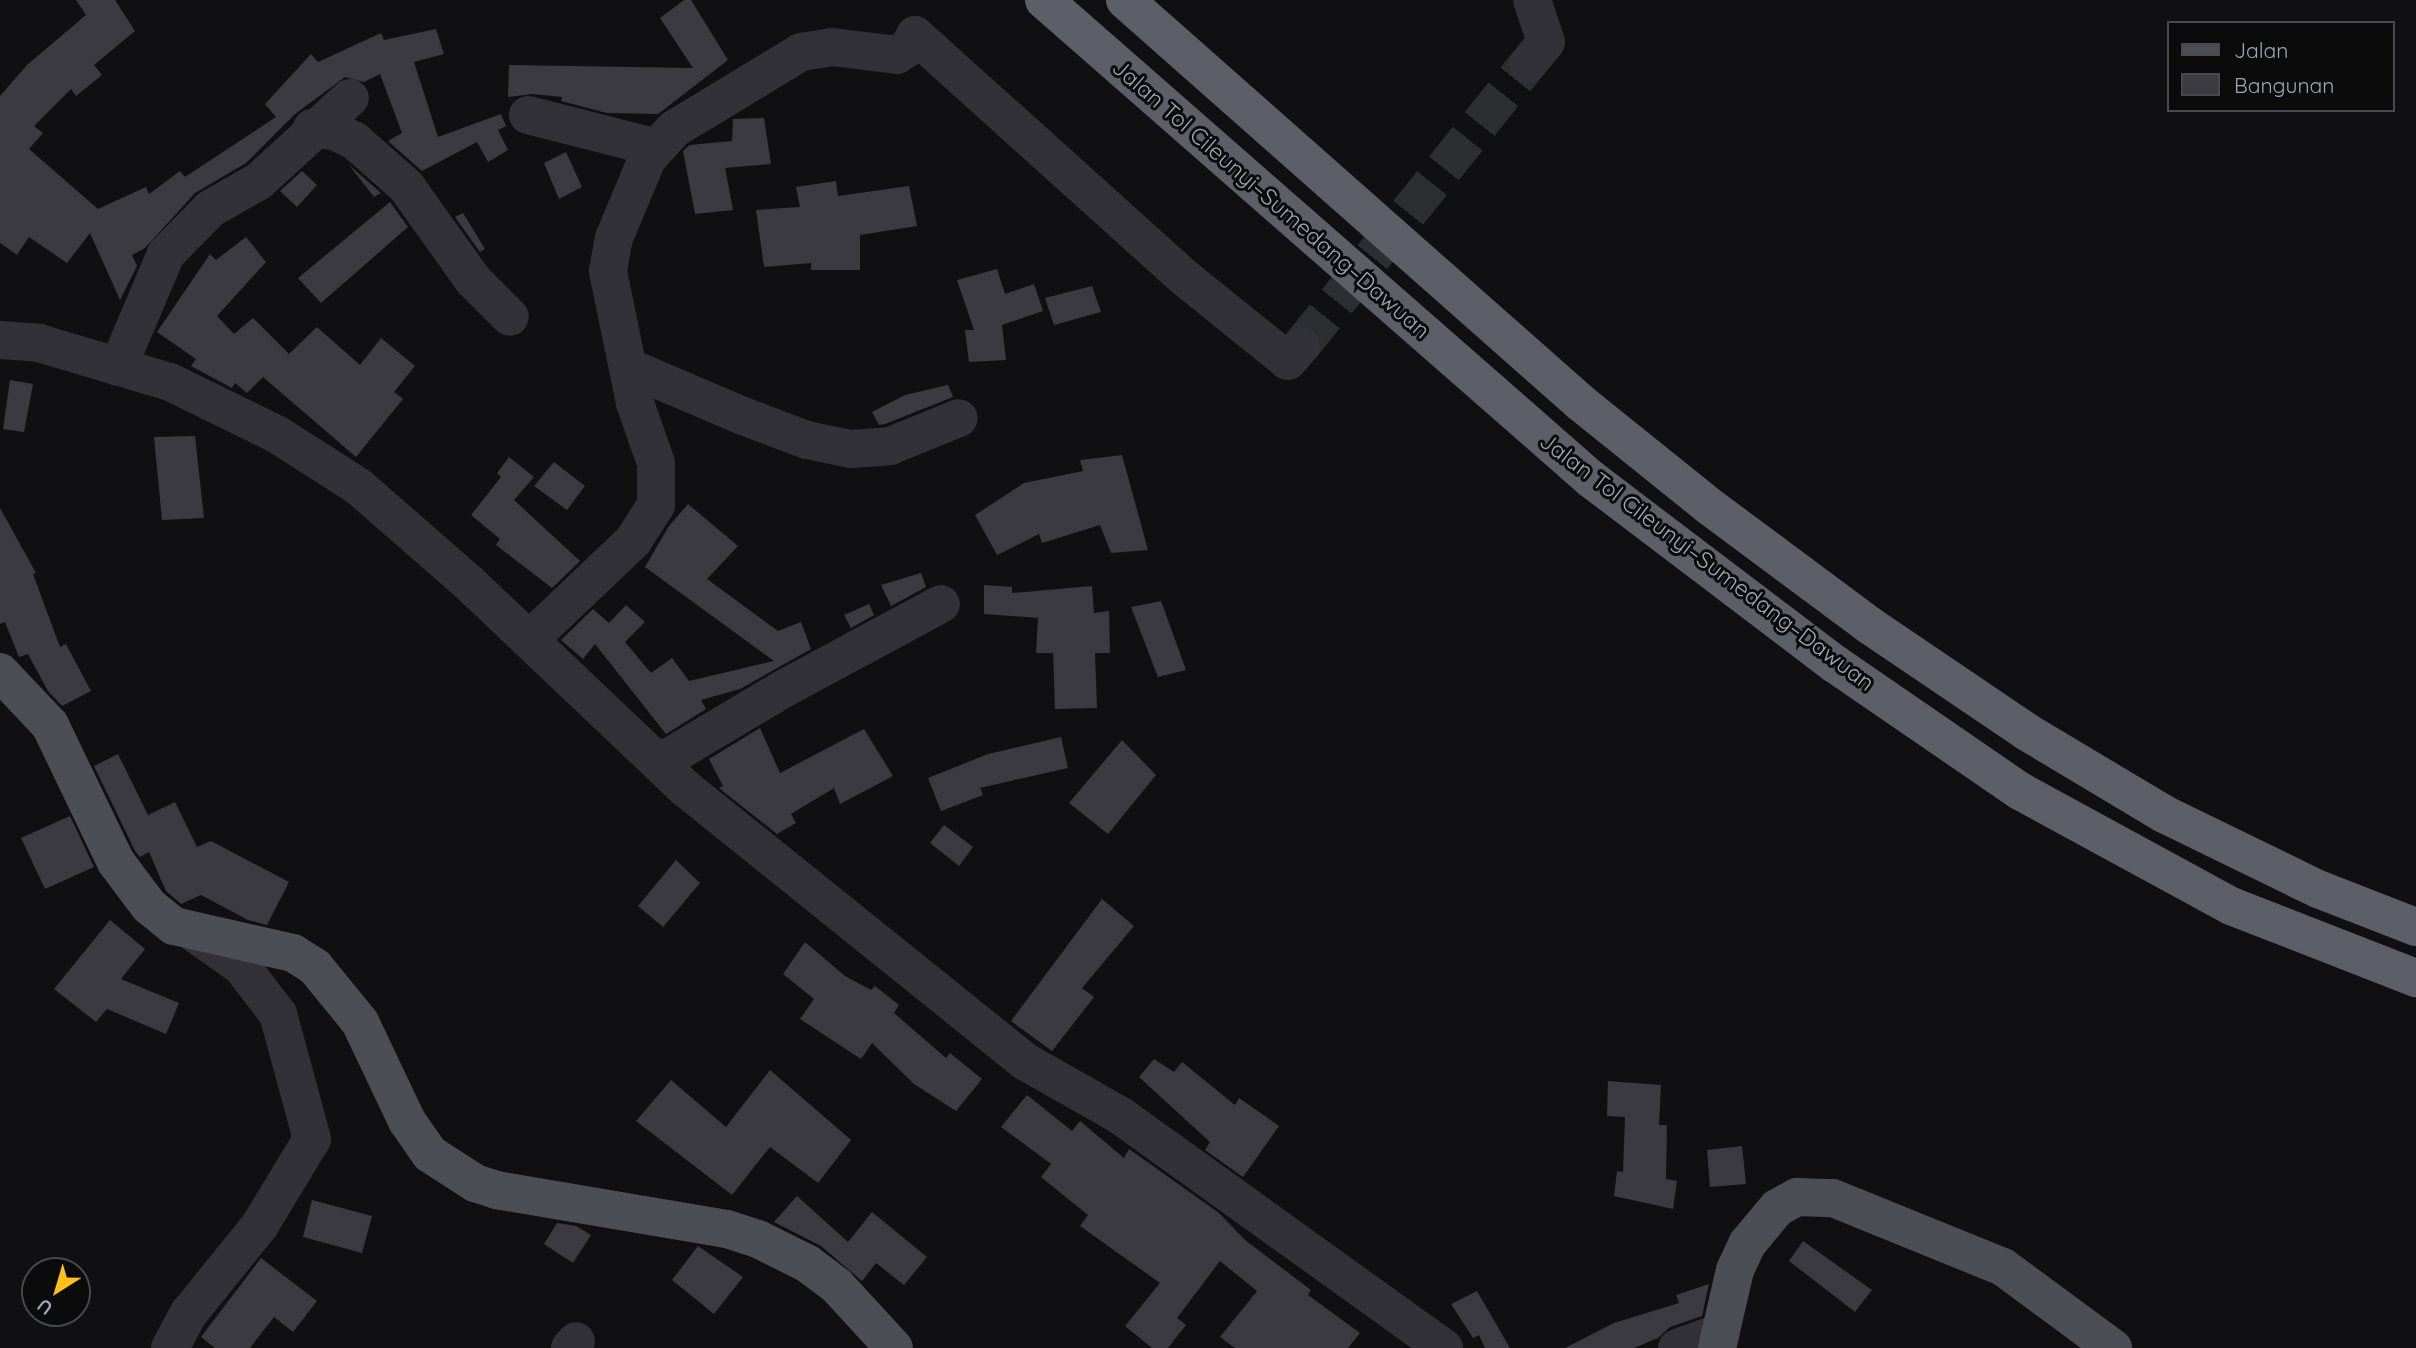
<!DOCTYPE html>
<meta charset="utf-8">
<style>
body{margin:0}
#map{position:relative;width:2416px;height:1348px;overflow:hidden;background:#101012;font-family:Quicksand,sans-serif}
div>[style]{position:absolute}
[style*='--x']{left:calc(var(--x)*1px);top:calc(var(--y)*1px);width:calc(var(--w)*1px);rotate:calc(var(--a)*1deg)}
.building>*{inset:0;background:#3a3a40}
.minor-tunnel>*{height:38px;margin-top:-19px;transform-origin:0;background:repeating-linear-gradient(90deg,#2d2e32 0 38px,transparent 0 57px)}
.minor>*{height:38px;margin:-19px;padding:0 19px;transform-origin:19px;border-radius:19px;background:#313137}
.major>*{height:38px;margin:-19px;padding:0 19px;transform-origin:19px;border-radius:19px;background:#4c4e56}
.highway>*{height:38px;margin:-19px;padding:0 19px;transform-origin:19px;border-radius:19px;background:#5c5f68}
span{translate:-50% -50%;white-space:nowrap;text-align:center;line-height:1.15;-webkit-text-stroke:6px #0b0b0c;paint-order:stroke}
.street-label{font-size:23px;color:#a0a5b4}
.legend{position:absolute;left:2167px;top:21px;width:228px;height:91px;box-sizing:border-box;background:#0b0b0c;border:2px solid #47494f;margin:0;padding:9px 12px;list-style:none;font-size:21px;color:#a0a5b4}
.legend li{display:flex;align-items:center;gap:14px;height:35px}
.legend b{width:35px;border:2px solid #47494f}
.north{position:absolute;left:21px;top:1257px;width:70px;height:70px;box-sizing:border-box;background:#0b0b0c;border:2px solid #47494f;border-radius:50%;rotate:217deg;font-size:19px;font-weight:700;line-height:28px;text-align:center;color:#a0a5b4}
.north::after{content:'';display:block;margin:auto;width:24px;height:32px;background:#ffc01a;clip-path:polygon(50% 0,100% 100%,50% 72%,0 100%)}
</style>
<div id="map">
<div class="building">
<i style="clip-path:polygon(76px 0,115px 0,135px 31px,94px 65px,102px 75px,76px 96px,71px 89px,34px 126px,43px 133px,29px 149px,98px 209px,146px 187px,149px 194px,180px 171px,185px 177px,276px 117px,265px 104px,311px 54px,318px 62px,381px 33px,384px 40px,436px 29px,444px 54px,414px 62px,438px 137px,501px 114px,506px 126px,498px 130px,508px 150px,488px 162px,477px 142px,422px 171px,388px 141px,402px 133px,380px 74px,364px 82px,345px 77px,295px 114px,246px 163px,195px 193px,145px 248px,132px 255px,137px 266px,120px 300px,90px 233px,67px 263px,29px 237px,17px 255px,0 243px,0 96px,27px 65px,86px 15px)"></i>
<i style="clip-path:polygon(684px 0,691px 0,728px 60px,658px 114px,607px 113px,561px 101px,562px 97px,533px 94px,508px 97px,509px 65px,693px 68px,660px 18px)"></i>
<i style="clip-path:polygon(764px 118px,771px 164px,725px 168px,733px 210px,695px 214px,683px 151px,690px 145px,732px 141px,733px 119px)"></i>
<i style="clip-path:polygon(566px 152px,582px 187px,559px 199px,544px 163px)"></i>
<i style="clip-path:polygon(349px 165px,381px 193px,374px 197px)"></i>
<i style="clip-path:polygon(302px 171px,317px 185px,297px 207px,280px 191px)"></i>
<i style="clip-path:polygon(836px 181px,838px 196px,909px 186px,917px 226px,860px 235px,860px 270px,811px 270px,811px 263px,764px 267px,756px 210px,800px 207px,796px 187px)"></i>
<i style="clip-path:polygon(390px 202px,408px 227px,321px 303px,298px 278px)"></i>
<i style="clip-path:polygon(463px 213px,485px 249px,480px 252px,455px 217px)"></i>
<i style="clip-path:polygon(246px 237px,266px 262px,217px 316px,234px 334px,253px 318px,289px 354px,317px 327px,360px 365px,381px 338px,415px 366px,394px 392px,403px 399px,356px 457px,263px 377px,247px 393px,235px 383px,232px 388px,191px 366px,196px 359px,157px 332px,210px 254px,216px 260px)"></i>
<i style="clip-path:polygon(997px 269px,1005px 294px,1034px 284px,1043px 311px,1002px 325px,1006px 360px,969px 362px,965px 330px,974px 330px,957px 280px)"></i>
<i style="clip-path:polygon(1092px 286px,1101px 312px,1054px 325px,1045px 298px)"></i>
<i style="clip-path:polygon(10px 380px,33px 384px,24px 432px,3px 429px)"></i>
<i style="clip-path:polygon(948px 385px,953px 397px,885px 424px,879px 425px,872px 412px,905px 395px)"></i>
<i style="clip-path:polygon(195px 436px,204px 518px,162px 520px,154px 437px)"></i>
<i style="clip-path:polygon(1122px 455px,1148px 550px,1111px 553px,1100px 525px,1042px 543px,1039px 534px,997px 555px,975px 515px,1024px 483px,1083px 471px,1080px 460px)"></i>
<i style="clip-path:polygon(509px 457px,534px 477px,514px 500px,580px 561px,552px 588px,496px 545px,500px 539px,471px 515px,501px 477px,497px 473px)"></i>
<i style="clip-path:polygon(554px 462px,585px 486px,567px 510px,534px 486px)"></i>
<i style="clip-path:polygon(688px 504px,738px 546px,707px 579px,778px 631px,801px 622px,811px 649px,740px 689px,701px 700px,706px 709px,666px 734px,595px 644px,583px 659px,561px 640px,593px 609px,609px 623px,626px 605px,645px 622px,625px 642px,651px 673px,672px 658px,689px 681px,774px 661px,645px 567px,669px 526px)"></i>
<i style="clip-path:polygon(0 508px,36px 573px,33px 574px,60px 647px,66px 644px,91px 691px,62px 706px,48px 691px,28px 654px,19px 657px,5px 622px,0 624px)"></i>
<i style="clip-path:polygon(921px 573px,926px 587px,891px 606px,881px 585px)"></i>
<i style="clip-path:polygon(984px 585px,1012px 587px,1012px 593px,1092px 586px,1094px 613px,1109px 611px,1110px 653px,1095px 653px,1097px 708px,1055px 709px,1053px 653px,1036px 653px,1038px 618px,984px 614px)"></i>
<i style="clip-path:polygon(1161px 601px,1186px 670px,1158px 677px,1131px 607px)"></i>
<i style="clip-path:polygon(869px 604px,874px 615px,851px 628px,844px 615px)"></i>
<i style="clip-path:polygon(760px 728px,780px 773px,864px 729px,893px 776px,840px 804px,834px 788px,791px 814px,796px 823px,777px 834px,719px 788px,723px 786px,709px 759px)"></i>
<i style="clip-path:polygon(1061px 737px,1068px 768px,980px 788px,983px 795px,941px 811px,928px 778px,988px 754px)"></i>
<i style="clip-path:polygon(1122px 740px,1156px 775px,1108px 834px,1069px 803px)"></i>
<i style="clip-path:polygon(118px 754px,148px 815px,175px 802px,197px 847px,211px 841px,289px 882px,267px 925px,248px 920px,201px 895px,181px 904px,166px 891px,149px 852px,140px 857px,135px 851px,94px 766px)"></i>
<i style="clip-path:polygon(70px 816px,94px 867px,45px 889px,21px 838px)"></i>
<i style="clip-path:polygon(944px 825px,973px 847px,959px 866px,930px 843px)"></i>
<i style="clip-path:polygon(676px 860px,700px 883px,663px 927px,638px 906px)"></i>
<i style="clip-path:polygon(1102px 899px,1134px 926px,1082px 988px,1094px 997px,1052px 1051px,1011px 1021px)"></i>
<i style="clip-path:polygon(110px 920px,145px 949px,121px 979px,179px 1003px,166px 1034px,107px 1009px,96px 1022px,54px 989px)"></i>
<i style="clip-path:polygon(805px 942px,845px 976px,871px 990px,875px 986px,899px 1005px,894px 1013px,946px 1058px,950px 1053px,982px 1079px,956px 1111px,914px 1084px,872px 1043px,861px 1059px,800px 1019px,814px 999px,783px 974px)"></i>
<i style="clip-path:polygon(1154px 1059px,1174px 1072px,1182px 1062px,1235px 1105px,1239px 1098px,1279px 1126px,1243px 1177px,1205px 1150px,1210px 1142px,1139px 1077px)"></i>
<i style="clip-path:polygon(770px 1070px,851px 1140px,818px 1183px,770px 1147px,732px 1195px,636px 1121px,671px 1080px,726px 1127px)"></i>
<i style="clip-path:polygon(1608px 1081px,1661px 1085px,1659px 1125px,1667px 1125px,1666px 1179px,1677px 1181px,1673px 1209px,1614px 1196px,1617px 1171px,1623px 1172px,1625px 1117px,1607px 1116px)"></i>
<i style="clip-path:polygon(1027px 1095px,1072px 1131px,1080px 1121px,1124px 1158px,1129px 1149px,1219px 1213px,1245px 1240px,1311px 1290px,1308px 1295px,1360px 1333px,1348px 1348px,1235px 1348px,1220px 1337px,1257px 1291px,1220px 1261px,1177px 1318px,1186px 1325px,1168px 1348px,1152px 1348px,1125px 1326px,1160px 1283px,1080px 1226px,1088px 1215px,1041px 1177px,1051px 1164px,1001px 1127px)"></i>
<i style="clip-path:polygon(1742px 1146px,1746px 1184px,1710px 1187px,1707px 1150px)"></i>
<i style="clip-path:polygon(797px 1196px,848px 1242px,872px 1212px,927px 1257px,904px 1285px,876px 1263px,862px 1281px,821px 1246px,774px 1222px)"></i>
<i style="clip-path:polygon(312px 1200px,372px 1216px,362px 1253px,303px 1237px)"></i>
<i style="clip-path:polygon(557px 1223px,576px 1226px,591px 1235px,573px 1263px,544px 1244px)"></i>
<i style="clip-path:polygon(1803px 1241px,1872px 1290px,1855px 1312px,1789px 1261px)"></i>
<i style="clip-path:polygon(698px 1246px,743px 1277px,714px 1314px,672px 1280px)"></i>
<i style="clip-path:polygon(261px 1258px,317px 1301px,293px 1332px,274px 1317px,250px 1348px,215px 1348px,201px 1337px)"></i>
<i style="clip-path:polygon(1709px 1284px,1702px 1316px,1670px 1327px,1658px 1338px,1634px 1348px,1565px 1348px,1614px 1323px,1679px 1303px,1676px 1295px)"></i>
<i style="clip-path:polygon(1477px 1291px,1510px 1348px,1485px 1348px,1479px 1335px,1473px 1338px,1451px 1304px)"></i>
</div>
<div class="minor-tunnel">
<i style="--x:1301;--y:346;--w:362;--a:-51.2"></i>
</div>
<div class="minor">
<i style="--x:1528;--y:64;--w:28;--a:-51"></i>
<i style="--x:1546;--y:42;--w:44;--a:-108.4"></i>
<i style="--x:528;--y:115;--w:130;--a:14.3"></i>
<i style="--x:312;--y:128;--w:22;--a:8"></i>
<i style="--x:334;--y:131;--w:23;--a:25"></i>
<i style="--x:355;--y:141;--w:68;--a:41.4"></i>
<i style="--x:406;--y:186;--w:115;--a:54.5"></i>
<i style="--x:473;--y:280;--w:52;--a:45"></i>
<i style="--x:0;--y:340;--w:39;--a:4"></i>
<i style="--x:39;--y:343;--w:137;--a:16.6"></i>
<i style="--x:170;--y:382;--w:120;--a:26.1"></i>
<i style="--x:278;--y:435;--w:96;--a:32.7"></i>
<i style="--x:359;--y:487;--w:146;--a:41.1"></i>
<i style="--x:469;--y:583;--w:298;--a:43.5"></i>
<i style="--x:685;--y:788;--w:437;--a:38.8"></i>
<i style="--x:1026;--y:1062;--w:109;--a:29.6"></i>
<i style="--x:1121;--y:1116;--w:398;--a:35.7"></i>
<i style="--x:118;--y:367;--w:123;--a:-67"></i>
<i style="--x:166;--y:254;--w:63;--a:-45.6"></i>
<i style="--x:210;--y:209;--w:56;--a:-29.7"></i>
<i style="--x:259;--y:181;--w:123;--a:-42.4"></i>
<i style="--x:628;--y:367;--w:125;--a:23.1"></i>
<i style="--x:743;--y:416;--w:68;--a:20.6"></i>
<i style="--x:807;--y:440;--w:45;--a:11.6"></i>
<i style="--x:851;--y:449;--w:39;--a:-4"></i>
<i style="--x:890;--y:446;--w:74;--a:-22.1"></i>
<i style="--x:529;--y:640;--w:144;--a:-43.6"></i>
<i style="--x:633;--y:541;--w:43;--a:-57.4"></i>
<i style="--x:656;--y:505;--w:42;--a:-90"></i>
<i style="--x:656;--y:463;--w:64;--a:-109.3"></i>
<i style="--x:635;--y:403;--w:135;--a:-101.6"></i>
<i style="--x:608;--y:271;--w:34;--a:-80"></i>
<i style="--x:614;--y:238;--w:86;--a:-67.3"></i>
<i style="--x:647;--y:159;--w:40;--a:-48"></i>
<i style="--x:674;--y:129;--w:149;--a:-31.2"></i>
<i style="--x:801;--y:52;--w:31;--a:-9"></i>
<i style="--x:832;--y:47;--w:65;--a:7"></i>
<i style="--x:897;--y:55;--w:14;--a:-34"></i>
<i style="--x:909;--y:47;--w:13;--a:-63"></i>
<i style="--x:915;--y:35;--w:363;--a:42"></i>
<i style="--x:1185;--y:278;--w:132;--a:38.9"></i>
<i style="--x:1288;--y:361;--w:20;--a:-49"></i>
<i style="--x:659;--y:763;--w:147;--a:-30.8"></i>
<i style="--x:785;--y:688;--w:177;--a:-28.3"></i>
<i style="--x:170;--y:1348;--w:40;--a:-62"></i>
<i style="--x:189;--y:1313;--w:113;--a:-51.1"></i>
<i style="--x:260;--y:1225;--w:100;--a:-58.8"></i>
<i style="--x:312;--y:1139;--w:130;--a:-105.2"></i>
<i style="--x:278;--y:1014;--w:61;--a:-127.6"></i>
<i style="--x:241;--y:966;--w:57;--a:-144.9"></i>
<i style="--x:570;--y:1348;--w:9;--a:-49"></i>
<i style="--x:1677;--y:1348;--w:47;--a:-20"></i>
</div>
<div class="major">
<i style="--x:0;--y:672;--w:73;--a:46.7"></i>
<i style="--x:50;--y:725;--w:152;--a:64.3"></i>
<i style="--x:116;--y:862;--w:55;--a:53.1"></i>
<i style="--x:149;--y:906;--w:32;--a:39"></i>
<i style="--x:174;--y:926;--w:122;--a:12.8"></i>
<i style="--x:293;--y:953;--w:26;--a:32"></i>
<i style="--x:315;--y:967;--w:71;--a:50.7"></i>
<i style="--x:360;--y:1022;--w:110;--a:64.6"></i>
<i style="--x:407;--y:1121;--w:40;--a:55.1"></i>
<i style="--x:430;--y:1154;--w:54;--a:32.8"></i>
<i style="--x:475;--y:1183;--w:22;--a:18"></i>
<i style="--x:496;--y:1190;--w:234;--a:9.6"></i>
<i style="--x:727;--y:1229;--w:33;--a:18"></i>
<i style="--x:758;--y:1239;--w:56;--a:26.6"></i>
<i style="--x:808;--y:1264;--w:36;--a:37"></i>
<i style="--x:837;--y:1286;--w:84;--a:47.4"></i>
<i style="--x:1717;--y:1348;--w:80;--a:-77"></i>
<i style="--x:1735;--y:1270;--w:29;--a:-65"></i>
<i style="--x:1747;--y:1244;--w:47;--a:-50.2"></i>
<i style="--x:1777;--y:1208;--w:23;--a:-29"></i>
<i style="--x:1797;--y:1197;--w:36;--a:2"></i>
<i style="--x:1833;--y:1198;--w:183;--a:22.1"></i>
<i style="--x:2003;--y:1267;--w:137;--a:36.4"></i>
</div>
<div class="highway">
<i style="--x:1044;--y:0;--w:727;--a:41.21"></i>
<i style="--x:1591;--y:479;--w:306;--a:37.2"></i>
<i style="--x:1835;--y:664;--w:224;--a:34.5"></i>
<i style="--x:2020;--y:791;--w:240;--a:28.6"></i>
<i style="--x:2231;--y:906;--w:199;--a:21.3"></i>
<i style="--x:1125;--y:0;--w:609;--a:41.47"></i>
<i style="--x:1581;--y:403;--w:164;--a:38.8"></i>
<i style="--x:1709;--y:506;--w:199;--a:36.6"></i>
<i style="--x:1869;--y:625;--w:191;--a:34.1"></i>
<i style="--x:2027;--y:732;--w:160;--a:30.9"></i>
<i style="--x:2164;--y:814;--w:171;--a:26"></i>
<i style="--x:2318;--y:889;--w:105;--a:21.2"></i>
</div>
<div class="street-label">
<span style="left:1271px;top:199px;rotate:41deg">Jalan Tol Cileunyi–Sumedang–Dawuan</span>
<span style="left:1707px;top:562px;rotate:37deg">Jalan Tol Cileunyi–Sumedang–Dawuan</span>
</div>
<ul class="legend">
<li><b style="height:9px;background:#4c4e56"></b>Jalan</li>
<li><b style="height:19px;background:#3a3a40"></b>Bangunan</li>
</ul>
<div class="north">U</div>
</div>
